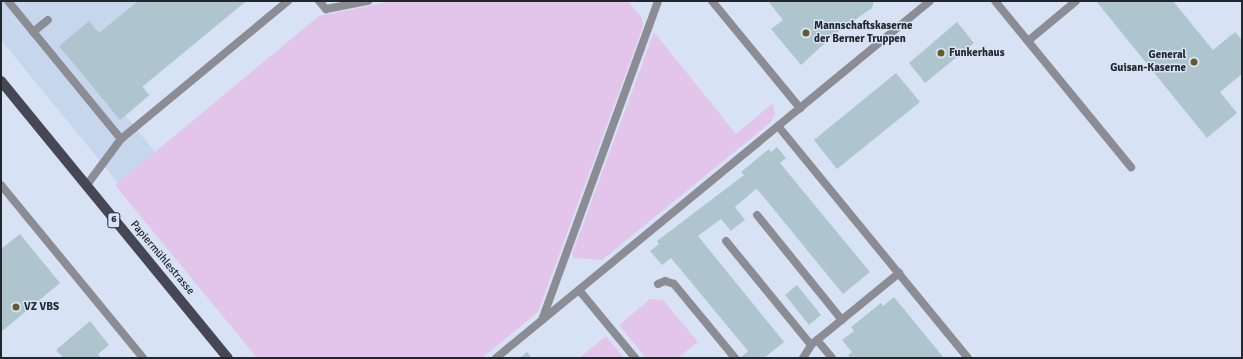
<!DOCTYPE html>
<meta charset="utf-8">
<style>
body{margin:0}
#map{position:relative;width:1243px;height:359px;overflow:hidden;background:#d7e3f4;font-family:Signika,sans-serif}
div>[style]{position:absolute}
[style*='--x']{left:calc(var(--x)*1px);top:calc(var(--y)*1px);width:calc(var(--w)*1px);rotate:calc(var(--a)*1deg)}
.built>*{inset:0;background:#c6d6ed}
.green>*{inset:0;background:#e3c5eb}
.building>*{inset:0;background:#afc5ce}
.service>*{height:8px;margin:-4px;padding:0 4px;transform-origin:4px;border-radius:4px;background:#8c8c94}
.primary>*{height:10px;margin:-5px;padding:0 5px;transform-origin:5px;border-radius:5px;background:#474654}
.dots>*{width:11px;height:11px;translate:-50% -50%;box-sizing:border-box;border:2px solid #d7e3f4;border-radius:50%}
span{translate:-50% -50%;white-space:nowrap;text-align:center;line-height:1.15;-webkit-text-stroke:3px #d7e3f4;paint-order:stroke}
.shield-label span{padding:1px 3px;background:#d7e3f4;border:1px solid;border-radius:3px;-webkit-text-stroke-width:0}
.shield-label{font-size:10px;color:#22272d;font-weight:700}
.poi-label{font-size:11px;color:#22272d;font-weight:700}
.left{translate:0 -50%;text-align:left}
.right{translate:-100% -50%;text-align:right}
.street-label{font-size:11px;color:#22272d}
.frame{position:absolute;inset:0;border:2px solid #22272d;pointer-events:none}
</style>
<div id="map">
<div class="built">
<i style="clip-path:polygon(1px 1px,247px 1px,143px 86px,150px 95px,126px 116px,155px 152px,118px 183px,1px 40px)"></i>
</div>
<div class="green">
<i style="clip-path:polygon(393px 1px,628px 1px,642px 18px,643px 27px,538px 312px,482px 358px,257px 358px,115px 185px,319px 16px)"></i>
<i style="clip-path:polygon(654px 32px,736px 134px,773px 103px,775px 114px,771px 122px,602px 260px,574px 258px,572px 254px)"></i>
<i style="clip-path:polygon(650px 299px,663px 300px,698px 342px,678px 358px,646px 358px,619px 325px)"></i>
<i style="clip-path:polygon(606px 336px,624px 358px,579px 358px)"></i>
</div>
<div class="building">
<i style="clip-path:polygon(138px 1px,246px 1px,142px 87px,149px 95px,120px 120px,59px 46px,89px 21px,99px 33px)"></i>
<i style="clip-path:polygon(768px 1px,874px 1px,872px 8px,836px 33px,801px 65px,771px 29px,783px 20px)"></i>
<i style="clip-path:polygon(1096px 1px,1173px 1px,1213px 50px,1235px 32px,1242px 40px,1242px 74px,1220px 92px,1237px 113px,1207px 138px)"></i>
<i style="clip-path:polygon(957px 22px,974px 43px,925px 83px,909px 63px)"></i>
<i style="clip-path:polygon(896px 73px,920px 102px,837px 169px,814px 140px)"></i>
<i style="clip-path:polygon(777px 147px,786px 158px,780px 163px,870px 272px,843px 294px,757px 189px,756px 189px,735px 207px,745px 220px,738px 225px,731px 231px,721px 219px,698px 236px,784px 342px,764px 358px,740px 358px,748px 351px,671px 258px,662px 265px,650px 251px,659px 244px,657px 241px,744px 175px,741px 172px,769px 149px,771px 152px)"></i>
<i style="clip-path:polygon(20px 234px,60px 283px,1px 332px,1px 249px)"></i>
<i style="clip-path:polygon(797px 285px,821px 315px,809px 325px,785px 295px)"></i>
<i style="clip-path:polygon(894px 297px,944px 358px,850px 358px,848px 355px,852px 352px,842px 340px,854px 331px,851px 327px,881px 303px,883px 306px)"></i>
<i style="clip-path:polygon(90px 321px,109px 345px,98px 354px,101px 358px,63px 358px,56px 350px)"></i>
<i style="clip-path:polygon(527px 352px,532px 358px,520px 358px)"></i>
</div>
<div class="service">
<i style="--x:8;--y:1;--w:178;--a:50.7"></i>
<i style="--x:319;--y:1;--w:11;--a:49"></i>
<i style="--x:326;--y:9;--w:43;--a:-10.8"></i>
<i style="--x:712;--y:1;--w:139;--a:50.6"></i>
<i style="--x:995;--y:1;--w:215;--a:50.7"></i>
<i style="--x:33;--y:32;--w:19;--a:-39"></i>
<i style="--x:1028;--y:41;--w:62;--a:-39.8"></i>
<i style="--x:778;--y:126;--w:300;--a:50.7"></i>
<i style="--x:1;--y:185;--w:224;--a:50.6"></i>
<i style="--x:86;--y:186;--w:59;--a:-53.3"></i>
<i style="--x:121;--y:139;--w:217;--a:-39.6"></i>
<i style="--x:757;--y:215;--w:135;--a:51"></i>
<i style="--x:726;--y:241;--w:134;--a:50.7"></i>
<i style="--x:658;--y:284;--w:8;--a:-23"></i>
<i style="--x:665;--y:281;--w:9;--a:18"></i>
<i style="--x:674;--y:284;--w:96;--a:50.5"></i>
<i style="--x:579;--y:290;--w:88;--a:50.5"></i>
<i style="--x:542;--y:320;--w:339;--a:-70"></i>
<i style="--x:817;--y:340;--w:23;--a:50"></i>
<i style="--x:496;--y:358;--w:562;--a:-39.44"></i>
<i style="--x:803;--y:358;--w:15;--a:-58"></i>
<i style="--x:811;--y:345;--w:114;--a:-39.3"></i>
</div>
<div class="primary">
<i style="--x:1;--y:81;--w:358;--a:50.7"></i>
</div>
<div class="dots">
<i style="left:806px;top:33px;background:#665c29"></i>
<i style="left:941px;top:53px;background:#665c29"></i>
<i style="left:1194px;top:62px;background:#665c29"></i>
<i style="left:16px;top:307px;background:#665c29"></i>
</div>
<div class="shield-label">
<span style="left:114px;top:220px">6</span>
</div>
<div class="poi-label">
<span class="left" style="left:814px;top:33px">Mannschaftskaserne<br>der Berner Truppen</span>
<span class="left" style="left:949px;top:53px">Funkerhaus</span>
<span class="right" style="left:1186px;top:62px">General<br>Guisan-Kaserne</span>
<span class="left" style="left:24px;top:307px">VZ VBS</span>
</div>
<div class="street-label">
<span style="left:162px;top:258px;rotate:50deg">Papiermühlestrasse</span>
</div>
<div class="frame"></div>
</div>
